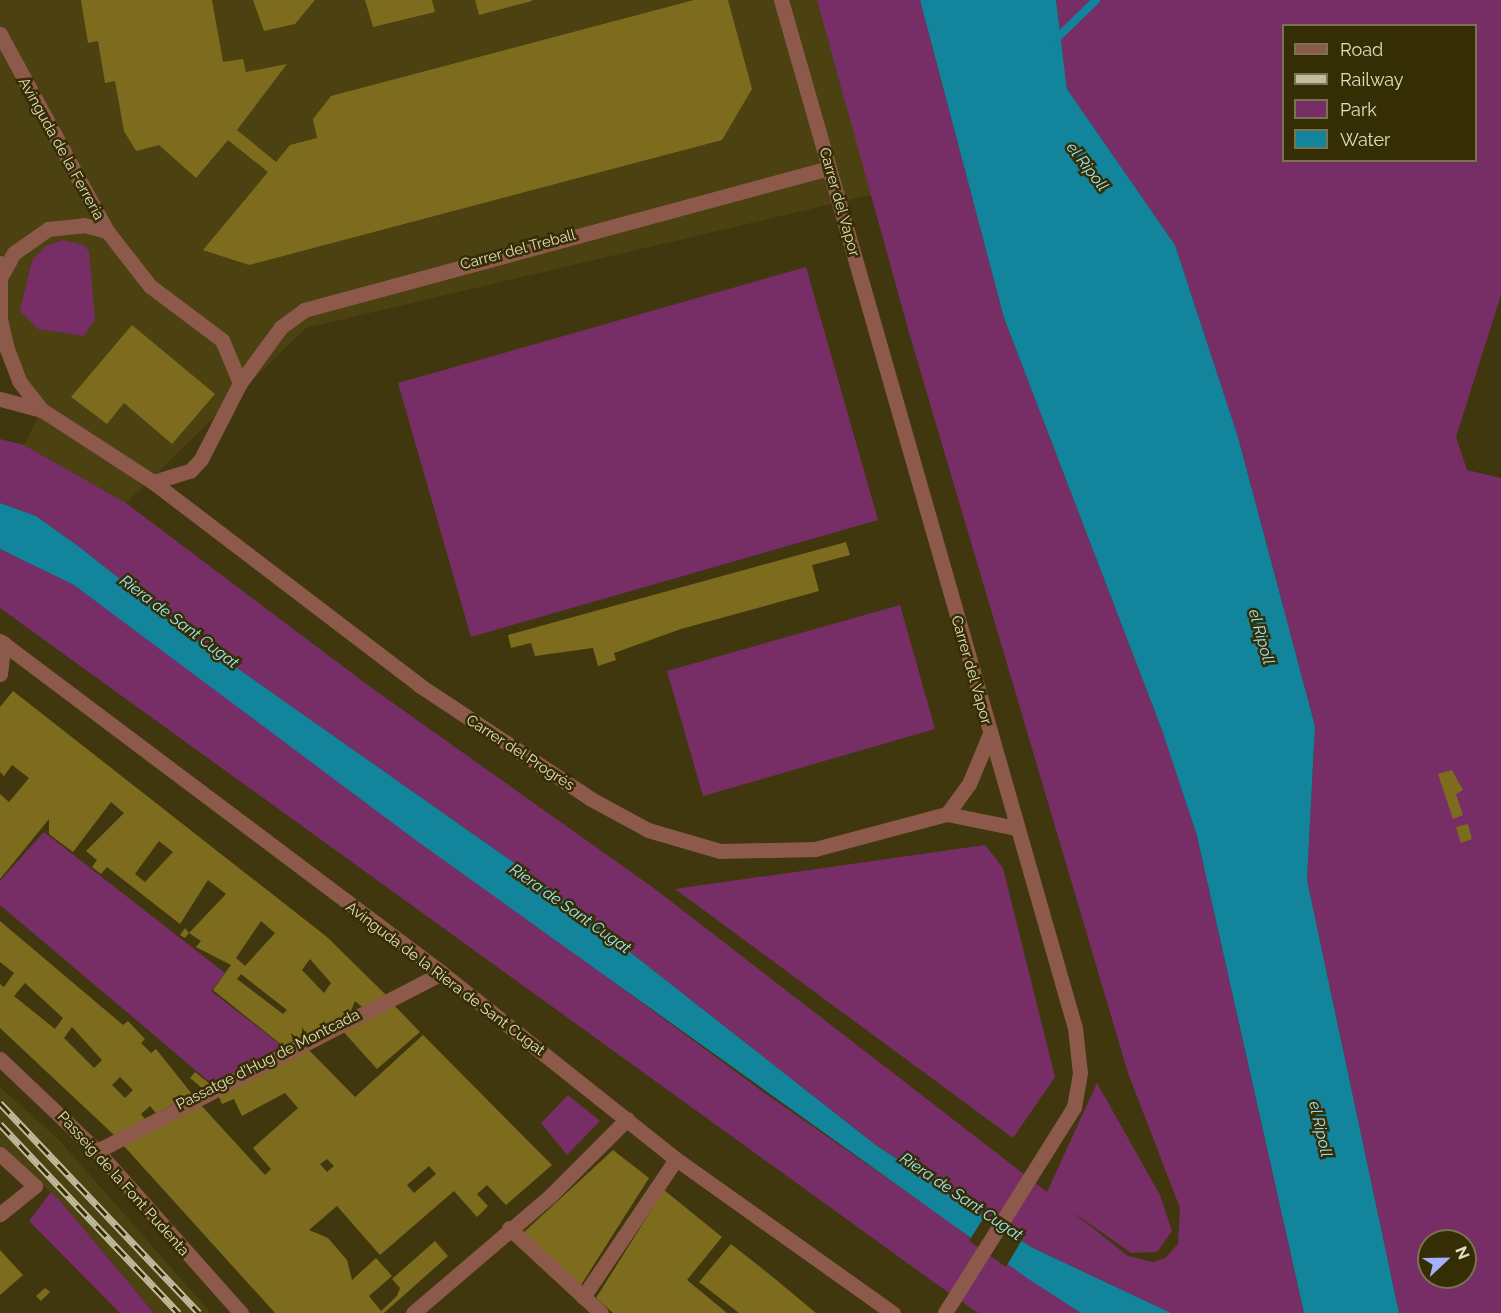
<!DOCTYPE html>
<meta charset="utf-8">
<style>
body{margin:0}
#map{position:relative;width:1501px;height:1313px;overflow:hidden;background:#40370f;font-family:Raleway,sans-serif}
div>[style]{position:absolute}
[style*='--x']{left:calc(var(--x)*1px);top:calc(var(--y)*1px);width:calc(var(--w)*1px);rotate:calc(var(--a)*1deg)}
.built>*{inset:0;background:#4b4111}
.green>*{inset:0;background:#772e67}
.water>*{inset:0;background:#12849b}
.pier>*{inset:0;background:#40370f}
.stream>*{height:8px;margin:-4px;padding:0 4px;transform-origin:4px;border-radius:4px;background:#12849b}
.building>*{inset:0;background:#7d6c1d}
.street>*{height:15px;margin:-7.5px;padding:0 7.5px;transform-origin:7.5px;border-radius:7.5px;background:#8d594a}
.rail>*{height:7px;margin-top:-3.5px;transform-origin:0;background:repeating-linear-gradient(90deg,#352d03 0 14px,#c2bc9e 0 28px);box-sizing:border-box;border-block:2px solid #c2bc9e}
span{translate:-50% -50%;white-space:nowrap;text-align:center;line-height:1.15;-webkit-text-stroke:5px #352d03;paint-order:stroke}
.street-label{font-size:15px;color:#e2dcc1}
.water-label{font-size:16px;color:#9ce5f8;font-style:italic}
.legend{position:absolute;left:1282px;top:24px;width:195px;height:138px;box-sizing:border-box;background:#352d03;border:2px solid #7a734f;margin:0;padding:8px 10px;list-style:none;font-size:18px;color:#e2dcc1}
.legend li{display:flex;align-items:center;gap:12px;height:30px}
.legend b{width:30px;border:2px solid #7a734f}
.north{position:absolute;left:1417px;top:1229px;width:60px;height:60px;box-sizing:border-box;background:#352d03;border:2px solid #7a734f;border-radius:50%;rotate:68deg;font-size:16px;font-weight:700;line-height:24px;text-align:center;color:#e2dcc1}
.north::after{content:'';display:block;margin:auto;width:21px;height:27px;background:#a5b1fc;clip-path:polygon(50% 0,100% 100%,50% 72%,0 100%)}
</style>
<div id="map">
<div class="built">
<i style="clip-path:polygon(0 0,817px 0,874px 194px,306px 328px,126px 503px,24px 445px,42px 410px,0 349px)"></i>
<i style="clip-path:polygon(0 1087px,59px 1140px,211px 1313px,154px 1313px,62px 1203px,0 1147px)"></i>
</div>
<div class="green">
<i style="clip-path:polygon(817px 0,920px 0,1004px 318px,1162px 730px,1197px 836px,1304px 1313px,1171px 1313px,1031px 1247px,877px 1146px,537px 879px,203px 644px,78px 546px,36px 516px,0 503px,0 439px,24px 445px,126px 503px,369px 686px,655px 889px,1047px 1192px,1097px 1083px,1160px 1195px,1172px 1231px,1157px 1252px,1131px 1253px,1070px 1210px,1128px 1256px,1153px 1262px,1165px 1258px,1178px 1244px,1180px 1208px,1128px 1073px,910px 336px)"></i>
<i style="clip-path:polygon(evenodd,1056px 0,1501px 0,1501px 295px,1456px 437px,1467px 470px,1501px 478px,1501px 1313px,1399px 1313px,1307px 880px,1315px 726px,1238px 437px,1175px 245px,1067px 89px,1056px 0,1284px 26px,1476px 26px,1476px 160px,1284px 160px,1284px 26px,1056px 0,1429px 1241px,1465px 1241px,1465px 1277px,1429px 1277px,1429px 1241px)"></i>
<i style="clip-path:polygon(63px 240px,84px 245px,89px 252px,95px 320px,84px 336px,38px 329px,20px 311px,32px 260px,46px 246px)"></i>
<i style="clip-path:polygon(806px 267px,878px 520px,471px 637px,398px 383px)"></i>
<i style="clip-path:polygon(0 549px,74px 585px,766px 1094px,1081px 1313px,978px 1313px,935px 1283px,0 608px)"></i>
<i style="clip-path:polygon(900px 605px,935px 729px,703px 796px,667px 671px)"></i>
<i style="clip-path:polygon(44px 832px,225px 973px,211px 991px,282px 1046px,212px 1084px,0 905px,0 881px)"></i>
<i style="clip-path:polygon(985px 845px,1003px 868px,1055px 1077px,1013px 1138px,675px 889px)"></i>
<i style="clip-path:polygon(568px 1095px,600px 1121px,567px 1155px,541px 1123px)"></i>
<i style="clip-path:polygon(51px 1192px,62px 1203px,154px 1313px,120px 1313px,29px 1221px)"></i>
</div>
<div class="water">
<i style="clip-path:polygon(920px 0,1056px 0,1067px 89px,1175px 245px,1238px 437px,1315px 726px,1307px 880px,1399px 1313px,1304px 1313px,1197px 836px,1162px 730px,1004px 318px)"></i>
<i style="clip-path:polygon(0 503px,36px 516px,78px 546px,203px 644px,537px 879px,877px 1146px,1031px 1247px,1171px 1313px,1081px 1313px,1027px 1278px,417px 841px,74px 585px,0 549px)"></i>
</div>
<div class="pier">
<i style="clip-path:polygon(986px 1214px,1023px 1238px,1006px 1267px,969px 1241px)"></i>
</div>
<div class="stream">
<i style="--x:1053;--y:42;--w:60;--a:-44.3"></i>
</div>
<div class="building">
<i style="clip-path:polygon(81px 0,212px 0,223px 62px,243px 59px,246px 72px,287px 64px,237px 130px,276px 162px,290px 145px,317px 138px,313px 119px,331px 96px,694px 0,728px 0,752px 89px,722px 140px,249px 265px,203px 250px,268px 172px,228px 140px,196px 178px,159px 145px,136px 151px,124px 131px,115px 81px,105px 83px,98px 41px,88px 43px)"></i>
<i style="clip-path:polygon(253px 0,315px 0,295px 24px,264px 31px)"></i>
<i style="clip-path:polygon(365px 0,432px 0,435px 12px,373px 27px)"></i>
<i style="clip-path:polygon(475px 0,532px 0,532px 1px,479px 15px)"></i>
<i style="clip-path:polygon(132px 325px,215px 394px,172px 444px,124px 403px,107px 424px,71px 397px)"></i>
<i style="clip-path:polygon(846px 542px,850px 555px,812px 565px,819px 591px,681px 629px,614px 653px,616px 660px,598px 666px,593px 648px,535px 656px,531px 643px,511px 648px,508px 635px)"></i>
<i style="clip-path:polygon(evenodd,13px 691px,327px 937px,386px 995px,362px 1007px,355px 1001px,350px 1013px,283px 1046px,213px 990px,231px 965px,196px 947px,201px 941px,189px 933px,226px 894px,208px 880px,180px 924px,107px 867px,101px 874px,92px 867px,97px 860px,86px 851px,124px 813px,111px 802px,73px 852px,49px 834px,49px 819px,0 879px,0 794px,9px 802px,29px 778px,12px 765px,4px 776px,0 772px,0 707px,13px 691px,159px 841px,173px 852px,145px 882px,135px 874px,159px 841px,13px 691px,261px 921px,275px 933px,245px 966px,236px 958px,261px 921px,13px 691px,310px 959px,331px 983px,324px 993px,302px 970px,310px 959px,13px 691px,241px 974px,287px 1010px,283px 1014px,237px 979px,241px 974px)"></i>
<i style="clip-path:polygon(1452px 770px,1463px 790px,1456px 794px,1463px 815px,1453px 819px,1438px 774px)"></i>
<i style="clip-path:polygon(1468px 824px,1472px 839px,1461px 843px,1456px 827px)"></i>
<i style="clip-path:polygon(evenodd,0 921px,123px 1025px,128px 1021px,145px 1039px,141px 1043px,151px 1053px,156px 1049px,192px 1094px,156px 1113px,150px 1106px,141px 1114px,145px 1119px,114px 1135px,0 1028px,0 984px,4px 987px,14px 973px,0 962px,0 921px,25px 983px,63px 1018px,55px 1029px,14px 996px,25px 983px,0 921px,72px 1027px,102px 1060px,94px 1068px,64px 1038px,72px 1027px,0 921px,120px 1077px,133px 1090px,125px 1098px,112px 1085px,120px 1077px)"></i>
<i style="clip-path:polygon(185px 928px,189px 933px,185px 938px,180px 935px)"></i>
<i style="clip-path:polygon(392px 1003px,420px 1032px,377px 1069px,341px 1029px)"></i>
<i style="clip-path:polygon(evenodd,423px 1035px,552px 1165px,506px 1205px,487px 1185px,477px 1194px,488px 1206px,477px 1217px,454px 1191px,380px 1255px,337px 1206px,309px 1230px,328px 1238px,347px 1260px,352px 1280px,376px 1258px,392px 1276px,369px 1296px,381px 1311px,397px 1296px,400px 1288px,392px 1279px,435px 1241px,448px 1256px,384px 1313px,275px 1313px,123px 1145px,199px 1103px,265px 1175px,271px 1169px,253px 1148px,298px 1108px,285px 1093px,242px 1116px,234px 1099px,222px 1104px,217px 1093px,306px 1047px,355px 1097px,423px 1035px,327px 1159px,334px 1166px,327px 1172px,320px 1164px,327px 1159px,423px 1035px,429px 1166px,436px 1174px,414px 1193px,407px 1185px,429px 1166px)"></i>
<i style="clip-path:polygon(195px 1072px,210px 1084px,202px 1088px,190px 1078px)"></i>
<i style="clip-path:polygon(613px 1150px,649px 1178px,581px 1285px,522px 1234px)"></i>
<i style="clip-path:polygon(664px 1190px,722px 1237px,687px 1280px,727px 1313px,613px 1313px,596px 1298px)"></i>
<i style="clip-path:polygon(731px 1244px,774px 1278px,816px 1313px,739px 1313px,699px 1282px)"></i>
<i style="clip-path:polygon(0 1250px,23px 1275px,0 1295px)"></i>
<i style="clip-path:polygon(45px 1288px,50px 1292px,41px 1301px,36px 1296px)"></i>
</div>
<div class="street">
<i style="--x:781;--y:0;--w:1069;--a:74.04"></i>
<i style="--x:1075;--y:1028;--w:45;--a:83.7"></i>
<i style="--x:1080;--y:1073;--w:35;--a:100"></i>
<i style="--x:1074;--y:1107;--w:243;--a:122.1"></i>
<i style="--x:0;--y:34;--w:224;--a:61.5"></i>
<i style="--x:107;--y:231;--w:70;--a:52"></i>
<i style="--x:150;--y:286;--w:90;--a:36.9"></i>
<i style="--x:222;--y:340;--w:47;--a:67.3"></i>
<i style="--x:0;--y:263;--w:56;--a:90"></i>
<i style="--x:0;--y:319;--w:31;--a:77"></i>
<i style="--x:7;--y:349;--w:34;--a:69"></i>
<i style="--x:19;--y:381;--w:37;--a:52"></i>
<i style="--x:42;--y:410;--w:132;--a:33"></i>
<i style="--x:153;--y:482;--w:335;--a:37.3"></i>
<i style="--x:419;--y:685;--w:206;--a:33.5"></i>
<i style="--x:591;--y:799;--w:65;--a:28.5"></i>
<i style="--x:648;--y:830;--w:75;--a:16.3"></i>
<i style="--x:720;--y:851;--w:95;--a:-1.2"></i>
<i style="--x:815;--y:849;--w:137;--a:-14.9"></i>
<i style="--x:947;--y:814;--w:70;--a:11.5"></i>
<i style="--x:1;--y:276;--w:26;--a:-61"></i>
<i style="--x:14;--y:253;--w:42;--a:-35.2"></i>
<i style="--x:48;--y:229;--w:36;--a:-6"></i>
<i style="--x:84;--y:225;--w:24;--a:15"></i>
<i style="--x:0;--y:399;--w:43;--a:14.7"></i>
<i style="--x:153;--y:482;--w:39;--a:-17"></i>
<i style="--x:190;--y:471;--w:16;--a:-47"></i>
<i style="--x:201;--y:459;--w:85;--a:-62.8"></i>
<i style="--x:240;--y:383;--w:69;--a:-53.8"></i>
<i style="--x:281;--y:327;--w:29;--a:-36"></i>
<i style="--x:304;--y:310;--w:544;--a:-15.14"></i>
<i style="--x:0;--y:641;--w:553;--a:36.91"></i>
<i style="--x:442;--y:973;--w:299;--a:38.5"></i>
<i style="--x:676;--y:1159;--w:266;--a:35.4"></i>
<i style="--x:0;--y:674;--w:31;--a:-83"></i>
<i style="--x:947;--y:814;--w:37;--a:-54"></i>
<i style="--x:969;--y:784;--w:52;--a:-67.4"></i>
<i style="--x:0;--y:1059;--w:134;--a:43.5"></i>
<i style="--x:97;--y:1151;--w:217;--a:48.4"></i>
<i style="--x:97;--y:1151;--w:388;--a:-27.3"></i>
<i style="--x:0;--y:1154;--w:47;--a:42.4"></i>
<i style="--x:35;--y:1186;--w:45;--a:141.3"></i>
<i style="--x:509;--y:1228;--w:125;--a:42.7"></i>
<i style="--x:583;--y:1297;--w:166;--a:-56"></i>
<i style="--x:413;--y:1313;--w:180;--a:-40.5"></i>
<i style="--x:550;--y:1196;--w:109;--a:-45"></i>
</div>
<div class="rail">
<i style="--x:0;--y:1103;--w:289;--a:46.5"></i>
<i style="--x:0;--y:1124;--w:260;--a:46.6"></i>
</div>
<div class="street-label">
<span style="left:61px;top:149px;rotate:61deg">Avinguda de la Ferreria</span>
<span style="left:839px;top:202px;rotate:74deg">Carrer del Vapor</span>
<span style="left:518px;top:250px;rotate:-15deg">Carrer del Treball</span>
<span style="left:971px;top:670px;rotate:74deg">Carrer del Vapor</span>
<span style="left:520px;top:753px;rotate:33deg">Carrer del Progrés</span>
<span style="left:445px;top:979px;rotate:37deg">Avinguda de la Riera de Sant Cugat</span>
<span style="left:268px;top:1060px;rotate:-27deg">Passatge d'Hug de Montcada</span>
<span style="left:123px;top:1184px;rotate:48deg">Passeig de la Font Pudenta</span>
</div>
<div class="water-label">
<span style="left:1087px;top:167px;rotate:52deg">el Ripoll</span>
<span style="left:179px;top:622px;rotate:37deg">Riera de Sant Cugat</span>
<span style="left:1261px;top:637px;rotate:74deg">el Ripoll</span>
<span style="left:570px;top:909px;rotate:35deg">Riera de Sant Cugat</span>
<span style="left:1320px;top:1129px;rotate:77deg">el Ripoll</span>
<span style="left:961px;top:1197px;rotate:34deg">Riera de Sant Cugat</span>
</div>
<ul class="legend">
<li><b style="height:8px;background:#8d594a"></b>Road</li>
<li><b style="height:8px;background:#c2bc9e"></b>Railway</li>
<li><b style="height:16px;background:#772e67"></b>Park</li>
<li><b style="height:16px;background:#12849b"></b>Water</li>
</ul>
<div class="north">N</div>
</div>
